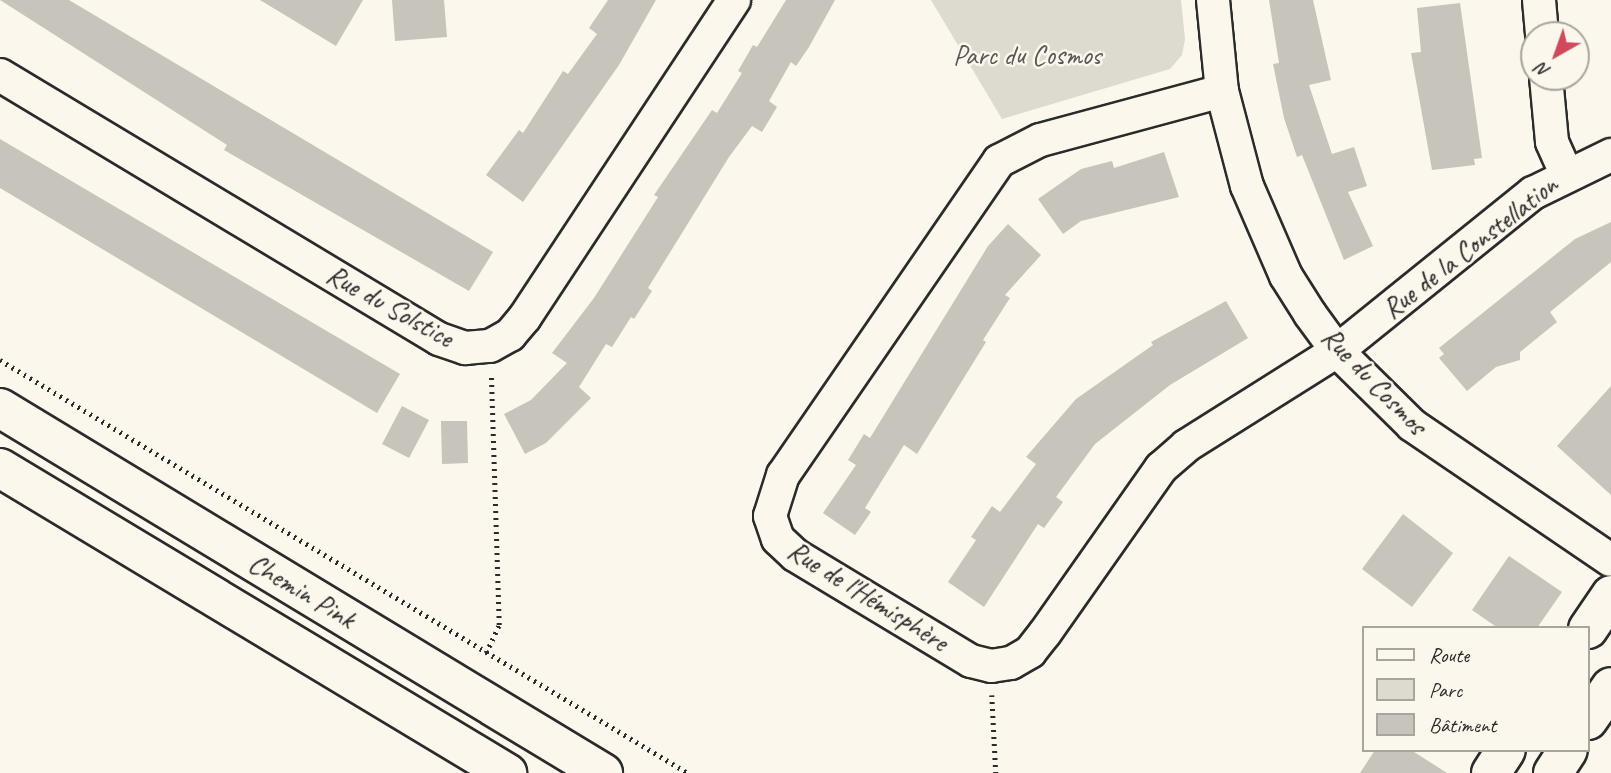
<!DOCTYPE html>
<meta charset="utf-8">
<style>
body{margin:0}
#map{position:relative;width:1611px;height:773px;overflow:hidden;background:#fbf7ec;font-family:Caveat,sans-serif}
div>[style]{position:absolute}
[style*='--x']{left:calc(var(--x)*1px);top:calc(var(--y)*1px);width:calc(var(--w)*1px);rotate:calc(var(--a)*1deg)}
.green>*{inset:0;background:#dddad0}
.building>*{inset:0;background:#c7c4bc}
.path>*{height:4.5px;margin-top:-2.25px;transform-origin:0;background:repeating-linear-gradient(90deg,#2b2b2b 0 2px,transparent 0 7px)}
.roads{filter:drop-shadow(2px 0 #2b2b2b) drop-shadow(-2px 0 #2b2b2b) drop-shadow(0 2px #2b2b2b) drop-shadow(0 -2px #2b2b2b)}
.minor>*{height:32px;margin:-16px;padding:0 16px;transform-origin:16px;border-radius:16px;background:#fbf7ec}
.tertiary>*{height:38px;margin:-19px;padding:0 19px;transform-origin:19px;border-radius:19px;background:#fbf7ec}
.secondary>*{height:38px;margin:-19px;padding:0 19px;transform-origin:19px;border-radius:19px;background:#fbf7ec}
span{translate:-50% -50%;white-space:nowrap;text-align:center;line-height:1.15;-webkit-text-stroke:5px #fbf7ec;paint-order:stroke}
.park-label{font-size:28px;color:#585754}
.street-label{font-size:28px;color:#2b2b2b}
.legend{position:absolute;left:1362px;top:626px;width:228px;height:126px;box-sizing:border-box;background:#fbf7ec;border:2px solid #a8a59f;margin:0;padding:9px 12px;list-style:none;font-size:21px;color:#2b2b2b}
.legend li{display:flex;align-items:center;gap:14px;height:35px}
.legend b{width:35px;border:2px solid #a8a59f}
.north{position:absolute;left:1520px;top:21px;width:70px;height:70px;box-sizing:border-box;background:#fbf7ec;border:2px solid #a8a59f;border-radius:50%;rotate:220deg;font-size:19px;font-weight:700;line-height:28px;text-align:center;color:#2b2b2b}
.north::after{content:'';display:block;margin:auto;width:24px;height:32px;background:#d1495b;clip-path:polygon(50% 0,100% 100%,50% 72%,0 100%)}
</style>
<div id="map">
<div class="green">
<i style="clip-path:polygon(931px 0,1181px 0,1185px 39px,1182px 55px,1170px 69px,1002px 119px)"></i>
</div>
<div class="building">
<i style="clip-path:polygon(0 0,69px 0,493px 252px,469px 291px,224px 150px,227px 145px)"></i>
<i style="clip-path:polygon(260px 0,363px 0,336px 46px)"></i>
<i style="clip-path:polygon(392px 0,444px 0,447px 37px,395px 41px)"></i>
<i style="clip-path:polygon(608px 0,656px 0,619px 65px,523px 202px,486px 175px,519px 130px,523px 133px,563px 71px,568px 74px,597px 34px,589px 28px)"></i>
<i style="clip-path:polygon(786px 0,835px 0,809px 47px,796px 66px,791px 62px,769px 101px,777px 107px,762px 132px,752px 126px,729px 157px,648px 288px,652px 291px,634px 319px,631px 317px,612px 347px,606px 344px,579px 387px,591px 398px,546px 443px,525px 454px,504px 414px,531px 400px,567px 363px,552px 353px,594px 298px,658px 197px,654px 195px,712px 110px,717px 113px,742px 73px,738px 71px,753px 45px,757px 47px)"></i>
<i style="clip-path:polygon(1269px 0,1313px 0,1331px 80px,1309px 85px,1332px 154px,1354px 147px,1367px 186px,1348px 192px,1373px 246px,1344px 260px,1302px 155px,1297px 157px,1284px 118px,1273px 64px,1279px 63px)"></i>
<i style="clip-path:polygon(1460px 3px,1482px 158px,1474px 159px,1475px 165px,1432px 170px,1411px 53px,1421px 52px,1417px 8px)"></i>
<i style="clip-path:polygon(0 139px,400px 374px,377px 413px,0 188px)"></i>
<i style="clip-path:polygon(1164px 152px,1179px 197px,1081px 221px,1063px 234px,1038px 199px,1081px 169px,1112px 161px,1114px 168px)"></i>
<i style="clip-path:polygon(1611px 222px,1611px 262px,1550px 312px,1557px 322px,1520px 352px,1520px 360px,1496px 367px,1467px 391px,1439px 358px,1444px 354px,1439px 348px,1575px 239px)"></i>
<i style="clip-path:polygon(1008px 224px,1041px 255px,1005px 295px,1010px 298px,983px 340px,986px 342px,917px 454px,904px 445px,865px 508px,871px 512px,855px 535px,823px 513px,856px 465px,848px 460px,864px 434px,870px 438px,988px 246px)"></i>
<i style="clip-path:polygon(1226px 301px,1248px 338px,1170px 385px,1095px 444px,1056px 497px,1063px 502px,1044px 528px,1038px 524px,984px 607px,948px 582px,976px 540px,971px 537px,992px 506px,1000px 512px,1036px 464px,1026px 457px,1076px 399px,1153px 345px,1151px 342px)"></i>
<i style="clip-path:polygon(1611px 386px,1611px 495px,1557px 446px)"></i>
<i style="clip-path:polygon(402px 406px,429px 420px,409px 458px,382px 444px)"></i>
<i style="clip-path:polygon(441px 421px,467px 421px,468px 463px,442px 464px)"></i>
<i style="clip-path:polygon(1403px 514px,1453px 553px,1412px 607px,1362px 569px)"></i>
<i style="clip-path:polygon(1509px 556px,1562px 592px,1537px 628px,1498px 628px,1472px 610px)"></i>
<i style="clip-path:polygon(1375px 750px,1411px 750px,1447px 773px,1360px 773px)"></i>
</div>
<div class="path">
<i style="--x:0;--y:360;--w:802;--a:30.98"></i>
<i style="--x:486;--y:653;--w:31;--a:-65"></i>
<i style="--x:499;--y:625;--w:250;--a:-91.8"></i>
<i style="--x:992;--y:695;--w:78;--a:87.1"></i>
</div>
<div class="roads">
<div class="minor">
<i style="--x:1213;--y:0;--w:91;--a:84.4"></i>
<i style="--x:1222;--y:91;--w:98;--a:75.3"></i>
<i style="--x:1247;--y:186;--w:98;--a:66.6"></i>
<i style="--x:1286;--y:276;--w:45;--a:57.7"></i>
<i style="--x:1310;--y:314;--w:46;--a:53.9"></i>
<i style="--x:1337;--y:351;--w:105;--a:44.6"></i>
<i style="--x:1412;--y:425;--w:240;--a:34.2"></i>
<i style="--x:1539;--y:0;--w:35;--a:85"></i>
<i style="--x:0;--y:75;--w:512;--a:31.02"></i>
<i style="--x:439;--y:339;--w:28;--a:19"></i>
<i style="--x:465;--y:348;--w:25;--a:-5"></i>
<i style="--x:490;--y:346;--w:23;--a:-29"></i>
<i style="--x:510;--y:335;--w:23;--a:-50"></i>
<i style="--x:525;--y:317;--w:380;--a:-56.6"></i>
<i style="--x:1546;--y:77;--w:65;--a:84.7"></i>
<i style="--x:1552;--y:142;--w:34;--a:66"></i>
<i style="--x:1222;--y:91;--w:188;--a:164.9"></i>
<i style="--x:1040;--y:140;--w:46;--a:152.9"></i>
<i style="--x:999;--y:161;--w:381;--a:124.5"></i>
<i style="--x:783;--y:475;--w:43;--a:107.6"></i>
<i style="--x:770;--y:516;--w:24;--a:71"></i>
<i style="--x:778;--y:539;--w:23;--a:43"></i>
<i style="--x:795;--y:555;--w:205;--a:31.1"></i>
<i style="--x:971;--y:661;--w:21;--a:14"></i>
<i style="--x:991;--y:666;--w:20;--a:-9"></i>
<i style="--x:1011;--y:663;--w:22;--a:-30"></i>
<i style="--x:1030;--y:652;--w:24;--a:-52"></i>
<i style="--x:1045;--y:633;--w:202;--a:-54.9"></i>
<i style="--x:1161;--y:468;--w:33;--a:-41"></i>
<i style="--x:1186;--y:446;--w:178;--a:-32.2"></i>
<i style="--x:1337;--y:351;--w:252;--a:-38.9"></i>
<i style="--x:1533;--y:193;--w:87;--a:-26"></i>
</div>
<div class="tertiary">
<i style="--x:1588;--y:629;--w:41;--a:-55.9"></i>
<i style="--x:1588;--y:720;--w:40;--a:-55.1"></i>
<i style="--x:1491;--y:773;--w:27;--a:-57"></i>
<i style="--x:1553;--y:773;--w:27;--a:-57"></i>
</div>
<div class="secondary">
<i style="--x:0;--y:408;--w:705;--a:31.19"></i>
<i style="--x:0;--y:468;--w:592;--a:31.03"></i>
</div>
</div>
<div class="park-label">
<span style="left:1027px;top:55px">Parc du Cosmos</span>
</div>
<div class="street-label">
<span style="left:1470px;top:247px;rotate:-38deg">Rue de la Constellation</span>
<span style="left:390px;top:306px;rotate:29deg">Rue du Solstice</span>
<span style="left:1374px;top:381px;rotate:46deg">Rue du Cosmos</span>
<span style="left:302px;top:591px;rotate:31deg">Chemin Pink</span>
<span style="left:868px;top:596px;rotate:32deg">Rue de l'Hémisphère</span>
</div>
<ul class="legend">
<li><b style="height:9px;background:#fbf7ec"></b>Route</li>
<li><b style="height:19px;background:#dddad0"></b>Parc</li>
<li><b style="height:19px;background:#c7c4bc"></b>Bâtiment</li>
</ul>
<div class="north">N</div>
</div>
